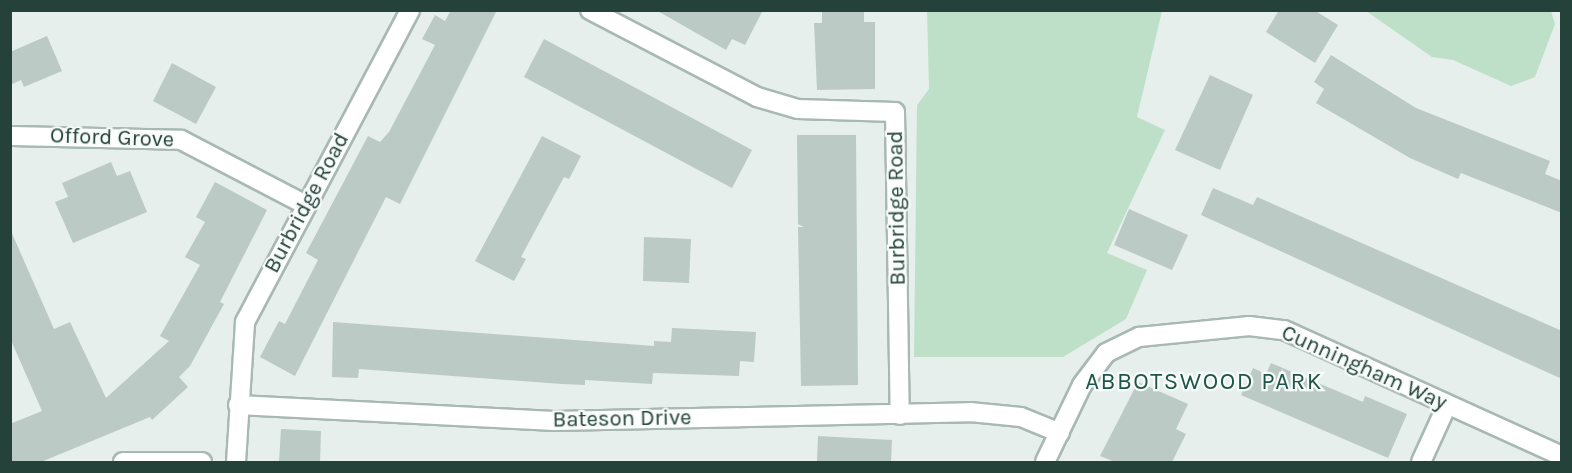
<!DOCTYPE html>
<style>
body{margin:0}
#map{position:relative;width:1572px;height:473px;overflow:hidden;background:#e6efeb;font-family:Karla,sans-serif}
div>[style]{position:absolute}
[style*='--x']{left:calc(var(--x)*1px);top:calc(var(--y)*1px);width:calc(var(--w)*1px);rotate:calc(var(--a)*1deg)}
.green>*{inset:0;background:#bfe0c8}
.building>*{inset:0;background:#bbcac4}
.roads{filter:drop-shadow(2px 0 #a8b8b2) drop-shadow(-2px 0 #a8b8b2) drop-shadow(0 2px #a8b8b2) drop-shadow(0 -2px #a8b8b2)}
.minor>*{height:18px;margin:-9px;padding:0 9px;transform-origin:9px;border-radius:9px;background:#fff}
span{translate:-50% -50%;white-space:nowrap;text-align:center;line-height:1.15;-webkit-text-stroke:4.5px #f7fbf9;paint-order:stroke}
.street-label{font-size:22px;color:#24423a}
.neighbourhood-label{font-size:24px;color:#1f5548;letter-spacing:1.5px}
.frame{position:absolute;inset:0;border:12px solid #24423a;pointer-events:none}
</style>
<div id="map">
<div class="green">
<i style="clip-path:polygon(927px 11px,1162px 11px,1137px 117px,1165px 130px,1107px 253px,1147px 270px,1126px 319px,1063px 357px,914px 357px,917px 105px,929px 89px)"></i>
<i style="clip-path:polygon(1366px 11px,1551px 11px,1555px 24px,1535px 77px,1511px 86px,1453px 60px,1432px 57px)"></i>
</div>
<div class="building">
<i style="clip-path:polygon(451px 10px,497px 10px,400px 204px,386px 197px,295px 376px,260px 357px,279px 321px,285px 324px,318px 260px,306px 253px,368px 136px,380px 142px,389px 132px,435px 45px,422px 39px,435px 15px,445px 21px)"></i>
<i style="clip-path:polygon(656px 10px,763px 10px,745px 45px,732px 39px,726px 50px)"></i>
<i style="clip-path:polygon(822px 10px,864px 10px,864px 22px,875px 22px,875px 89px,817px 90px,814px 23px,822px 23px)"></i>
<i style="clip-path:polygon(1279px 10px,1314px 10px,1338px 25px,1315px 63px,1266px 32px)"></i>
<i style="clip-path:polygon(47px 36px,62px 71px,24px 87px,21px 80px,10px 85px,10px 52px)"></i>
<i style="clip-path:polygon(544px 39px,752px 150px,732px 188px,524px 77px)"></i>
<i style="clip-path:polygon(1331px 55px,1416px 108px,1550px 161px,1545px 174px,1562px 181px,1562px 213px,1461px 173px,1458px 179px,1410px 158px,1316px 103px,1324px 89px,1314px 82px)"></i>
<i style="clip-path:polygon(172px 63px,216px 87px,196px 124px,153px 101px)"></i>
<i style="clip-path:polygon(1210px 75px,1253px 95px,1220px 170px,1175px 150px)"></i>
<i style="clip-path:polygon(797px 135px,856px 135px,858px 385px,801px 386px,798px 227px,804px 227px,798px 224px)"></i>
<i style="clip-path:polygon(542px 136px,581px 156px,569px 179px,564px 177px,521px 257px,526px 259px,514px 281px,475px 261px)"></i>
<i style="clip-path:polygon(111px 162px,117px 176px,130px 171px,147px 212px,73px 243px,55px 202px,68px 197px,62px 183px)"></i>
<i style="clip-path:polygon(215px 182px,267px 210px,220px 302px,224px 304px,190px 366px,179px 377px,188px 387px,152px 420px,150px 417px,41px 462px,10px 462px,10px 424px,42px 411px,10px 338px,10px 229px,54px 329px,70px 322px,106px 398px,169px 341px,160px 336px,200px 265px,185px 257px,205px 222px,196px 217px)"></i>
<i style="clip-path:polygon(1213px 188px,1253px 205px,1257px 197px,1562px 331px,1562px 379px,1201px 215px)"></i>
<i style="clip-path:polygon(1129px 209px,1188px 235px,1172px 270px,1114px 245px)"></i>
<i style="clip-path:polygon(644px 237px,691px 239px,689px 283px,643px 281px)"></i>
<i style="clip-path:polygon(333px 322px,654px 346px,654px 341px,671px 342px,672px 328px,756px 332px,754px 362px,740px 361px,739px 376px,653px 373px,652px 384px,585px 380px,585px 385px,562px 384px,359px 369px,358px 378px,332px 377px)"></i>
<i style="clip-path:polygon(1271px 363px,1363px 402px,1365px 396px,1407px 414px,1388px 458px,1241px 395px,1253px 368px,1266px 374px)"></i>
<i style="clip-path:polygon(1138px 382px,1188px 404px,1176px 429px,1186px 434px,1172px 462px,1115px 462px,1100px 456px)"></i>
<i style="clip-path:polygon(281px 429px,321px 431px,320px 462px,279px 462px)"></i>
<i style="clip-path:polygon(818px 436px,892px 440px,891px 462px,817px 462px)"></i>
</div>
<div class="roads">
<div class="minor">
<i style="--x:590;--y:10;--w:188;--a:27.5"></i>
<i style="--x:757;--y:97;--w:43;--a:16.3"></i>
<i style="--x:798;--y:109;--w:97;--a:1.8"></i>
<i style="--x:895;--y:112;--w:303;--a:89.1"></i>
<i style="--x:10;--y:136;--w:171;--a:1.3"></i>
<i style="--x:181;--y:140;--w:141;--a:27.5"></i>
<i style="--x:238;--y:405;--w:317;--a:2.9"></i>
<i style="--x:555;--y:421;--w:415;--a:-1.2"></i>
<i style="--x:970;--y:412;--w:51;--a:5.6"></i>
<i style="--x:1021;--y:417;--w:42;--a:22.3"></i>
<i style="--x:123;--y:462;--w:79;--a:0"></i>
<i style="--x:236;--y:462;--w:140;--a:-86.3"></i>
<i style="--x:245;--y:322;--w:353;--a:-62.1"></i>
<i style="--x:1045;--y:462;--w:85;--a:-64.3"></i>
<i style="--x:1082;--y:385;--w:40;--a:-53"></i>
<i style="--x:1106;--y:353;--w:37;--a:-26"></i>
<i style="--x:1139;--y:337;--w:111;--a:-5.7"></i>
<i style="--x:1249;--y:326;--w:35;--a:7"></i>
<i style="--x:1284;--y:330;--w:305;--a:24.4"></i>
<i style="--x:1421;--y:462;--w:63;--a:-65.5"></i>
</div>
</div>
<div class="street-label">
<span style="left:112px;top:138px;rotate:2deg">Offord Grove</span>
<span style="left:307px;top:203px;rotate:-62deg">Burbridge Road</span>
<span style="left:897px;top:208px;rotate:-91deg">Burbridge Road</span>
<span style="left:1364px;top:368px;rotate:24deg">Cunningham Way</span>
<span style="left:622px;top:419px;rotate:-1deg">Bateson Drive</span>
</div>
<div class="neighbourhood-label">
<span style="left:1204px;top:382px">ABBOTSWOOD PARK</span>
</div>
<div class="frame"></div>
</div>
